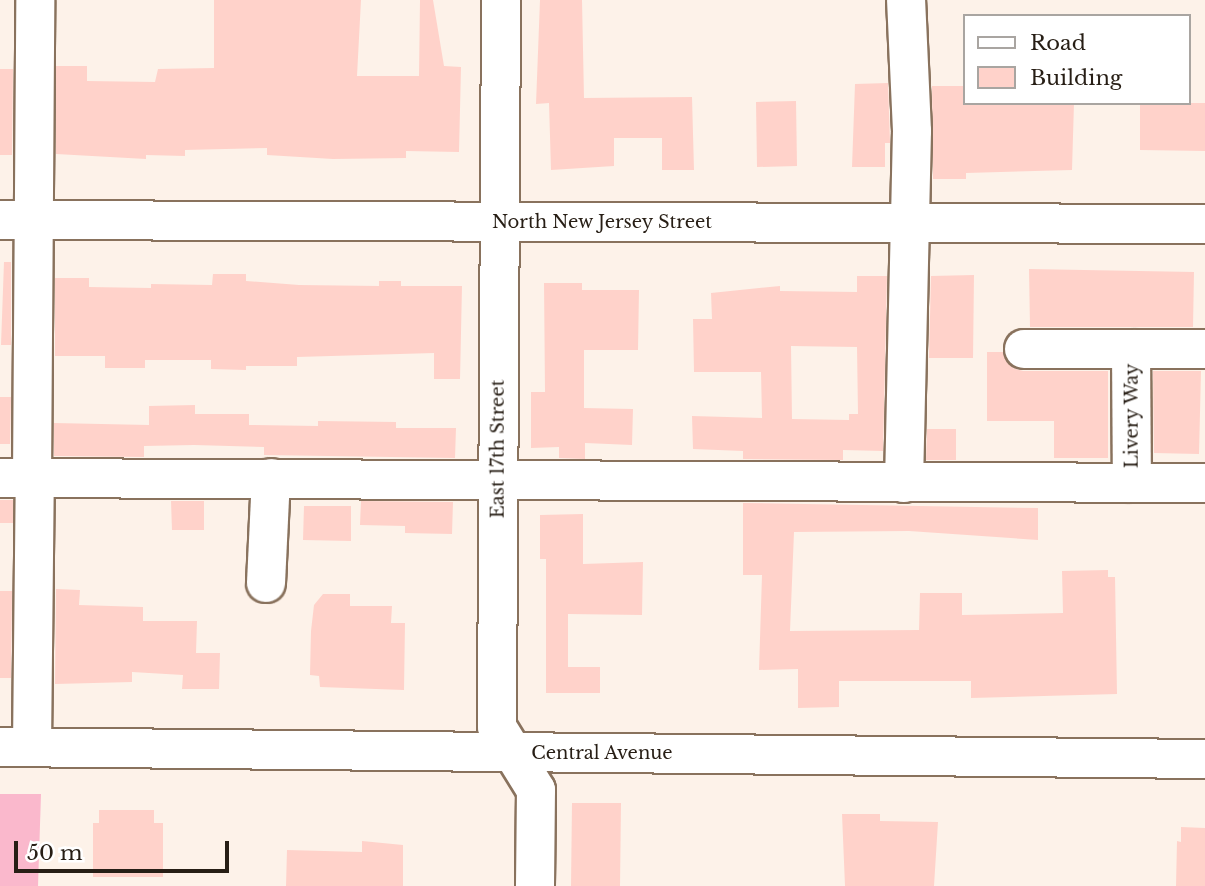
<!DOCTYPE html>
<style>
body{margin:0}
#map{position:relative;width:1205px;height:886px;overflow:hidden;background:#fdf2e9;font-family:"Libre Baskerville",serif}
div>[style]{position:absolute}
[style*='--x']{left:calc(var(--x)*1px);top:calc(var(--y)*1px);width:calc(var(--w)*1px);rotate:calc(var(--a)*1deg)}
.green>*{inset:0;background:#fab8cc}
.building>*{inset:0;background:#ffd2ca}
.roads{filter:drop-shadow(2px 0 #89725d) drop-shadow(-2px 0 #89725d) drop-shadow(0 2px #89725d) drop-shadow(0 -2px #89725d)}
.minor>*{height:38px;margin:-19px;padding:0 19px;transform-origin:19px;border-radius:19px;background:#fff}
.major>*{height:38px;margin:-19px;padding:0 19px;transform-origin:19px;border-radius:19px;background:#fff}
span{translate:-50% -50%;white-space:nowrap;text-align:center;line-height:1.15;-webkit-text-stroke:6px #fff;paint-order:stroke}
.street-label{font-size:18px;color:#271e15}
.legend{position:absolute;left:963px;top:14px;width:228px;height:91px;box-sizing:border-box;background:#fff;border:2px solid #a9a5a1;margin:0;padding:9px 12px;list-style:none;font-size:21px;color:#271e15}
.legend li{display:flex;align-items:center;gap:14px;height:35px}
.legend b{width:35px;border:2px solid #a9a5a1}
.scale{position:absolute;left:14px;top:841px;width:215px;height:32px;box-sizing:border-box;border:4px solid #271e15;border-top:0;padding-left:9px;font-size:21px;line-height:24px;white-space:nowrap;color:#271e15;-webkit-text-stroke:5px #fff;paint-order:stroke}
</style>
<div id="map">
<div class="green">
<i style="clip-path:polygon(0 794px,41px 794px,38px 886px,0 886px)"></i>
</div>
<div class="building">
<i style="clip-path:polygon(214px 0,361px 0,357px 76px,419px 76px,420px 0,433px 0,444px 66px,461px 67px,459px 152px,406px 151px,406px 158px,333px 159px,267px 155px,267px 148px,185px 150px,185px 156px,146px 155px,146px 159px,56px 154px,56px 66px,87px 66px,87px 81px,155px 82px,158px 69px,214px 68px)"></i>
<i style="clip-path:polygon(540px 0,582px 0,584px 98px,692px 97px,694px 170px,662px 170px,662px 138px,614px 138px,614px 166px,551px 170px,549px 103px,536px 104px)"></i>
<i style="clip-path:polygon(0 69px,13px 69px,12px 155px,0 155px)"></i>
<i style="clip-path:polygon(888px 83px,890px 143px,885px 143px,885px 167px,852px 167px,855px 84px)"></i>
<i style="clip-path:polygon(932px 86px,965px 86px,965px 103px,1074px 103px,1072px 170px,966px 173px,966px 179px,933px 179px)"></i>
<i style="clip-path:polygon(796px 101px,797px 166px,757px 167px,756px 102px)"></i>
<i style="clip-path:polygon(1140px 103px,1205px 103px,1205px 151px,1140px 150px)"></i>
<i style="clip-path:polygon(4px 262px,11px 262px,11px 345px,1px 345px)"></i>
<i style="clip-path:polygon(1029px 269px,1194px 272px,1193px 327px,1030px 327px)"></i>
<i style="clip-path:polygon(213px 274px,246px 274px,246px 281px,299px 285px,379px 286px,379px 281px,401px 281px,401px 286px,462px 286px,460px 379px,434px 379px,434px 353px,297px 357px,297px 366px,246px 366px,246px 370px,211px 369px,211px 360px,145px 360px,145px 368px,105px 368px,105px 356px,55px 356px,55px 278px,89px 278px,89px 287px,151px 288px,151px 284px,212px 285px)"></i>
<i style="clip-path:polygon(974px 275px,973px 358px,929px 358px,931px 276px)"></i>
<i style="clip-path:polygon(evenodd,857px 276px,887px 276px,883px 451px,843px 450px,843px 460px,743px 459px,743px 451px,693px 449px,692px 416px,762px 418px,761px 372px,694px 372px,693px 319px,712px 319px,711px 293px,780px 286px,780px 291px,857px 292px,857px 276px,791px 346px,857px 347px,858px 414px,849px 414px,849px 420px,792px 419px,791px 346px)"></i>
<i style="clip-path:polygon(544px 283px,582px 283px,582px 290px,639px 290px,638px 350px,584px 350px,584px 408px,633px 409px,632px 445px,585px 443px,585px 459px,559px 458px,559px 447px,531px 448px,531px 392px,545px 392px)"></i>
<i style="clip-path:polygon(987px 352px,1003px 352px,1013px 368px,1023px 371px,1108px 371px,1108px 458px,1054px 458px,1054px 421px,987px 421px)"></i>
<i style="clip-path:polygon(1153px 371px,1201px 371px,1199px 454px,1154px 453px)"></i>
<i style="clip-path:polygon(0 397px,11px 397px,10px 444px,0 444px)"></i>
<i style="clip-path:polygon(195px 405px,195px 414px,249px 414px,249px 425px,318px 426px,318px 421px,396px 422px,396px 428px,456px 428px,455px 458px,264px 455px,264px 447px,194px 445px,144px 446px,144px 457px,54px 456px,54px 423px,149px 425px,149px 406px)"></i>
<i style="clip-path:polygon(927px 429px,956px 429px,956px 460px,926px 460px)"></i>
<i style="clip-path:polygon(0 500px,13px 500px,13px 523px,0 523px)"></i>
<i style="clip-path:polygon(171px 501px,204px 501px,204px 530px,172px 530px)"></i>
<i style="clip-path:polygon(361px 501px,453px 502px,452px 534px,405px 533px,405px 526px,360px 525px)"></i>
<i style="clip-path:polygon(743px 503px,1038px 508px,1038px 540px,909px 531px,794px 532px,790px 631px,919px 630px,920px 593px,962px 593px,962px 615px,1063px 613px,1062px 571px,1108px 570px,1108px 577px,1115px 577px,1117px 694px,971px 698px,971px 681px,839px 681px,839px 707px,798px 708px,798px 669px,759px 670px,762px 575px,743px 575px)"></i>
<i style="clip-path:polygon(304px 506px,351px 506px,351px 541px,303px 540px)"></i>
<i style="clip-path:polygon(583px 514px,583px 564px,643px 562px,642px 615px,568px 614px,568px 667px,600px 667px,600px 693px,546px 693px,546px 559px,540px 559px,540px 515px)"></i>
<i style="clip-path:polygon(56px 589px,80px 590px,79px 605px,143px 607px,143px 621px,197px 621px,196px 653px,220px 653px,219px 689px,182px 689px,183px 675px,132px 672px,132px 682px,55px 684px)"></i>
<i style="clip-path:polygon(0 591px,12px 591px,11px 678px,0 678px)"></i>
<i style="clip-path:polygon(323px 594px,350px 594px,350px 606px,392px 606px,391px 623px,405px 623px,404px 690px,320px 687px,319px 676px,310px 675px,311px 631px,314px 605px)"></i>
<i style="clip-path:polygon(572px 803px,621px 803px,620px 886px,571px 886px)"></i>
<i style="clip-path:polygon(99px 810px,154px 810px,154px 823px,163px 823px,163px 877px,93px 877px,93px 823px,99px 823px)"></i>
<i style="clip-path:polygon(842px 814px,880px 814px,880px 821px,938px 822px,934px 886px,845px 886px)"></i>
<i style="clip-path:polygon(1181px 827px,1205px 828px,1205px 886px,1176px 886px,1177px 841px,1181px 842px)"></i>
<i style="clip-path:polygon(362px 841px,403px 845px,403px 886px,286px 886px,287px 850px,362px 852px)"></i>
</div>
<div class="roads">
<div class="minor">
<i style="--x:501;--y:0;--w:727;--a:90.32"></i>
<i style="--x:497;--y:727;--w:74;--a:58.2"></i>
<i style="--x:536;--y:790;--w:96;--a:90.6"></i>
<i style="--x:0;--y:220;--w:1205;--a:0.19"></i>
<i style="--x:1024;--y:349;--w:181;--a:0"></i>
<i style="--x:1131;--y:349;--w:134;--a:89.6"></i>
<i style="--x:0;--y:478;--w:1205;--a:0.24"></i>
<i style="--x:32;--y:478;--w:478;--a:-89.6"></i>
<i style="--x:904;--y:483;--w:352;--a:-88.7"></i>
<i style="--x:912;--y:131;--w:131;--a:-92.6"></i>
<i style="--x:266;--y:583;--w:105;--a:-87.3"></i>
<i style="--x:32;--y:747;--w:269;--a:-89.4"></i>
</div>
<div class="major">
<i style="--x:0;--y:747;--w:1205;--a:0.57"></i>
</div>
</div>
<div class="street-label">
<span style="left:602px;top:222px">North New Jersey Street</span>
<span style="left:1132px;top:416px;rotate:-90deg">Livery Way</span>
<span style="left:498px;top:449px;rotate:-90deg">East 17th Street</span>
<span style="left:602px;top:753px">Central Avenue</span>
</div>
<ul class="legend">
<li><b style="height:9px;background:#fff"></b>Road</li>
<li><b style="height:19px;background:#ffd2ca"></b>Building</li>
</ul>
<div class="scale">50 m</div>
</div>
